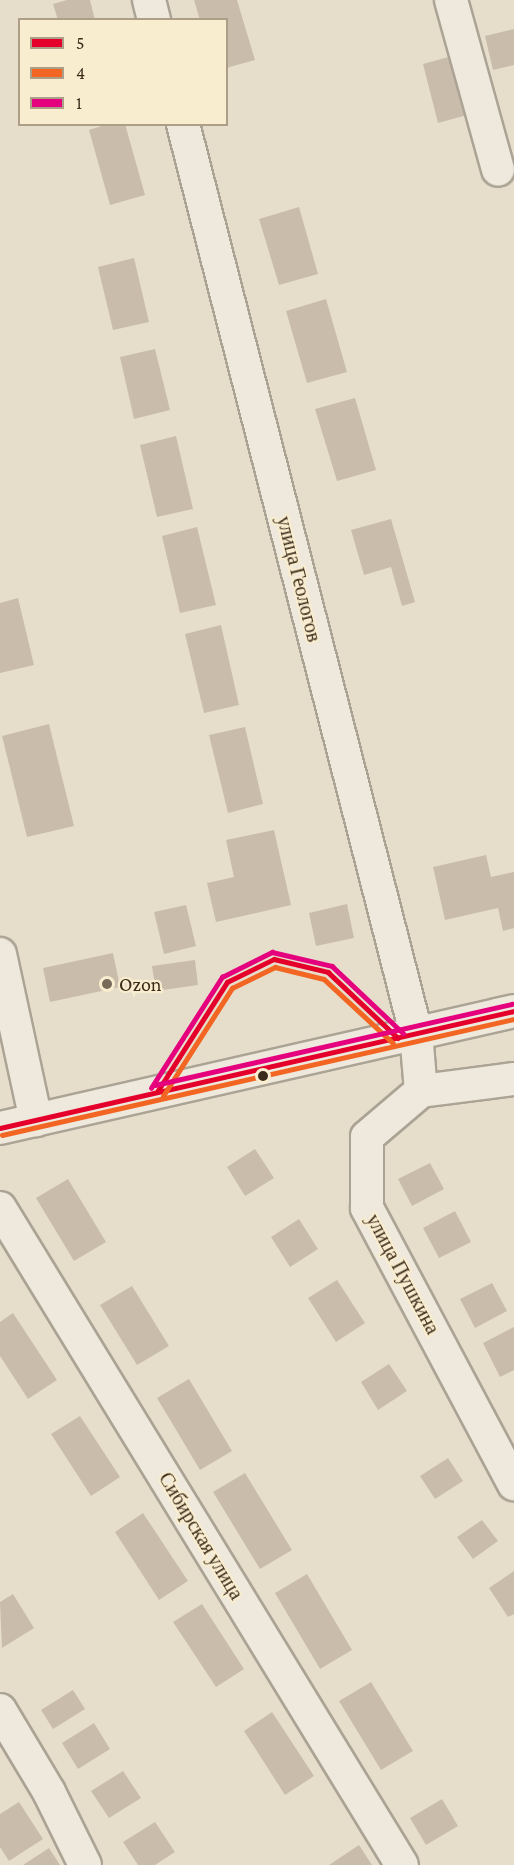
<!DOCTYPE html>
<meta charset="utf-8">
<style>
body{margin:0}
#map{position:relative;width:514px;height:1865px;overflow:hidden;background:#e6decb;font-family:"Crimson Pro",serif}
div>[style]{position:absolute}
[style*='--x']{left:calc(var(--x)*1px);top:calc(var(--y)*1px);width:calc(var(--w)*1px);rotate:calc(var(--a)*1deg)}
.building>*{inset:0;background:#cabcab}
.roads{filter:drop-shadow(2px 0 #aba394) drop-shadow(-2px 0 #aba394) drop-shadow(0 2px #aba394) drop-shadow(0 -2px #aba394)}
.minor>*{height:32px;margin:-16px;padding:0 16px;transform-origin:16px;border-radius:16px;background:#eee8dd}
.bus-1>*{height:4.5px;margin:-2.25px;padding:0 2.25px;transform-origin:2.25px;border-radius:2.25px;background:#e4002b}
.bus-2>*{height:4.5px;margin:-2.25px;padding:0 2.25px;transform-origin:2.25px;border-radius:2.25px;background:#f26522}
.bus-3>*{height:4.5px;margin:-2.25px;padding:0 2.25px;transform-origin:2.25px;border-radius:2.25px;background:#e5007d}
.dots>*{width:16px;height:16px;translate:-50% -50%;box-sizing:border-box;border:3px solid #f9edcf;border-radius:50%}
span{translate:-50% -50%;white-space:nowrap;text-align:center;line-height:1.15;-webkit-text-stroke:4.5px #f9edcf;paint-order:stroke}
.street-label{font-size:20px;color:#3b2b1b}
.poi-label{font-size:20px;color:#3b2b1b}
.left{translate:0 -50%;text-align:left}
.legend{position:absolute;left:18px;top:18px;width:210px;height:108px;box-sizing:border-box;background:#f9edcf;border:2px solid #ad9f87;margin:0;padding:8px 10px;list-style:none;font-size:18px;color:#3b2b1b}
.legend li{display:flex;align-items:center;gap:12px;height:30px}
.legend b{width:30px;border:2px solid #ad9f87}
</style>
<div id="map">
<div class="building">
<i style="clip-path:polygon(67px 0,90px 0,95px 20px,58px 20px,53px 4px)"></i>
<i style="clip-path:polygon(194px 0,237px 0,255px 60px,226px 68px,226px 20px,200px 20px)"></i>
<i style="clip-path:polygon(514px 29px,514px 65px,493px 70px,485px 36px)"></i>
<i style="clip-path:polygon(452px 56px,467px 115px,438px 123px,423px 64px)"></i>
<i style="clip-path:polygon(108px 124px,125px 124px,145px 195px,110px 205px,89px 130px)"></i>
<i style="clip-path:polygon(299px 207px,318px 274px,279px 285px,259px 219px)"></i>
<i style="clip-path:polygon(134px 258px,149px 322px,113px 330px,98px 267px)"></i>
<i style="clip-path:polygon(326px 299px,347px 372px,307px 383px,286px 311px)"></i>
<i style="clip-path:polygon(155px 349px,170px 410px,134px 419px,120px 357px)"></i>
<i style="clip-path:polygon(355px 398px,376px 470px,337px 481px,315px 409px)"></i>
<i style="clip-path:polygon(176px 436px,193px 509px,157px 517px,140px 445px)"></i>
<i style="clip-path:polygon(391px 519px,415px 602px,402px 606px,391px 567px,364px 575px,351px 530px)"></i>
<i style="clip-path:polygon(197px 527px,216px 605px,180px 613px,162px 536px)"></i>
<i style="clip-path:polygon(18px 598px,34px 665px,0 673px,0 603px)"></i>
<i style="clip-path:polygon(221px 625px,239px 705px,204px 713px,185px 634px)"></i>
<i style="clip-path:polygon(49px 724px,74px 826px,27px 837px,2px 736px)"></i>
<i style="clip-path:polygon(245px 727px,263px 804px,228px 813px,209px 735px)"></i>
<i style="clip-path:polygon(274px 830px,291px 905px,216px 922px,207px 883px,234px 877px,226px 840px)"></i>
<i style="clip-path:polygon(486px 855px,491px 877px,514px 872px,514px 928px,503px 931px,498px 908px,445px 920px,433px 867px)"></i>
<i style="clip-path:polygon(347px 904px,354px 938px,316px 946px,309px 913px)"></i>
<i style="clip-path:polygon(186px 905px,196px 946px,164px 954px,154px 912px)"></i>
<i style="clip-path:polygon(113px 953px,120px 987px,50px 1002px,43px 968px)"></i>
<i style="clip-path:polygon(195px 960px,198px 985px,156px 991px,152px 966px)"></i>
<i style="clip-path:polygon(255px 1149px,274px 1178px,245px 1196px,227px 1167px)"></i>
<i style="clip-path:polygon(430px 1163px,444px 1189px,412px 1206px,398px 1179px)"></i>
<i style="clip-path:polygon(68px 1179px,106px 1242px,74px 1261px,36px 1198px)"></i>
<i style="clip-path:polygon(455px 1211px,471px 1242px,439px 1258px,423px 1228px)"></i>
<i style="clip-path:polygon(299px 1219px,318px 1249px,290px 1267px,271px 1237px)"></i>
<i style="clip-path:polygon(337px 1280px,365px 1323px,336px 1342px,308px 1298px)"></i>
<i style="clip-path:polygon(492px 1283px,507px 1311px,475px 1328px,460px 1299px)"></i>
<i style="clip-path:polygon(132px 1286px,169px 1346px,137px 1365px,100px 1305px)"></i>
<i style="clip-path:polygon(13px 1313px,57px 1380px,28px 1399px,0 1356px,0 1322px)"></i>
<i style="clip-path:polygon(514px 1327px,514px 1370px,500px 1377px,483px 1343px)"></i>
<i style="clip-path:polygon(389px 1364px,407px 1391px,378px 1410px,361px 1382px)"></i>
<i style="clip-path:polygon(189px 1379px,232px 1451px,200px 1470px,157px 1398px)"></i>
<i style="clip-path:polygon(80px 1416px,120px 1477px,91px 1496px,51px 1434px)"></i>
<i style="clip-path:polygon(448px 1458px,463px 1481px,435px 1499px,420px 1476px)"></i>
<i style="clip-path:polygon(245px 1473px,292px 1550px,260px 1569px,213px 1492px)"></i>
<i style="clip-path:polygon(143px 1513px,188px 1581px,159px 1600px,115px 1532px)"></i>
<i style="clip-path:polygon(482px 1520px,498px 1541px,473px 1559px,457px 1537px)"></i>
<i style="clip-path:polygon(514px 1571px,514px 1614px,508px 1617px,489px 1588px)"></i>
<i style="clip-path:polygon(307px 1574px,352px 1650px,320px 1669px,275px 1593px)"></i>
<i style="clip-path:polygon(13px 1594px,34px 1628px,2px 1648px,0 1602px)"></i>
<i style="clip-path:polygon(202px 1604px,244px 1669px,216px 1687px,173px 1622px)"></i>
<i style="clip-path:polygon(371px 1682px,413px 1751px,381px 1770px,339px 1701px)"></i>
<i style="clip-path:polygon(73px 1690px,85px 1709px,53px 1729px,41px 1710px)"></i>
<i style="clip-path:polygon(272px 1712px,314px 1776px,285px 1795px,244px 1731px)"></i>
<i style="clip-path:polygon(94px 1723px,110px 1749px,78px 1769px,62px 1743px)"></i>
<i style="clip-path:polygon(123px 1771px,141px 1798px,109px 1818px,91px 1791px)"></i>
<i style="clip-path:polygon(442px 1799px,458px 1826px,426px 1845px,410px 1818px)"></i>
<i style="clip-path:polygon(19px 1802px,43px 1839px,9px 1861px,0 1847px,0 1814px)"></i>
<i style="clip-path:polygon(155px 1822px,175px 1852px,155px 1865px,138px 1865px,123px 1842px)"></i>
<i style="clip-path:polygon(359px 1845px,372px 1865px,329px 1865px)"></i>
<i style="clip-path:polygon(49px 1848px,60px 1865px,23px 1865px)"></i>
</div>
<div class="roads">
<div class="minor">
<i style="--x:149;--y:0;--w:21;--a:76"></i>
<i style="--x:451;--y:0;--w:176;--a:74.5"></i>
<i style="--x:183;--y:124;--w:938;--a:75.62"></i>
<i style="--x:416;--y:1033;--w:58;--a:85.1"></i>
<i style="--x:421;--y:1091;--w:71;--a:139.6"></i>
<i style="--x:367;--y:1137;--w:71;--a:90"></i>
<i style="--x:367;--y:1208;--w:313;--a:62"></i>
<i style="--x:0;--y:954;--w:170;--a:77.8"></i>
<i style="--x:421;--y:1091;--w:94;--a:-7.4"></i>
<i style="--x:0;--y:1128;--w:527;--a:-12.82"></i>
<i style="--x:0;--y:1208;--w:770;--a:58.54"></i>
<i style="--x:0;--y:1710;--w:96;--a:59.1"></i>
<i style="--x:49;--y:1792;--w:81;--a:63.7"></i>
</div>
</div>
<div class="bus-1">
<i style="--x:157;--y:1092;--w:130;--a:-57.5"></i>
<i style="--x:227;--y:982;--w:52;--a:-26.1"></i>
<i style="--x:274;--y:959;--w:56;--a:13.5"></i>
<i style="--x:328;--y:972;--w:96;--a:43.3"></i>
<i style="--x:0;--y:1128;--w:527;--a:-12.82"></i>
</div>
<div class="bus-2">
<i style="--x:163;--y:1096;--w:128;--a:-57.4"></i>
<i style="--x:232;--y:988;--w:48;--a:-26"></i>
<i style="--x:275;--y:967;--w:50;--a:13.8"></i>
<i style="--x:324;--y:979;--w:94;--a:42.8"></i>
<i style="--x:2;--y:1135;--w:525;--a:-12.77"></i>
</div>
<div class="bus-3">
<i style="--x:155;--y:1085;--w:366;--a:-12.8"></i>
<i style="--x:151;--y:1088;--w:132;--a:-57.4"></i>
<i style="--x:222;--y:977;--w:56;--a:-26.6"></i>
<i style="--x:272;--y:952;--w:62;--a:13.1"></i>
<i style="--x:332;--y:966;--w:98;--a:43.3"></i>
</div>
<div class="dots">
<i style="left:107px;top:984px;background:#776a59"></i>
<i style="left:263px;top:1076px;background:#3b2b1b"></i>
</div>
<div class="street-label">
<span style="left:299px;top:579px;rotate:76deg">улица Геологов</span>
<span style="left:403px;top:1274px;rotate:62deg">улица Пушкина</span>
<span style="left:201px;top:1536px;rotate:59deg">Сибирская улица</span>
</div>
<div class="poi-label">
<span class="left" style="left:119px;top:984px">Ozon</span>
</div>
<ul class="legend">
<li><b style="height:8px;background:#e4002b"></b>5</li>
<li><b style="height:8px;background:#f26522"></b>4</li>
<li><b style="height:8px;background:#e5007d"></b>1</li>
</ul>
</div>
